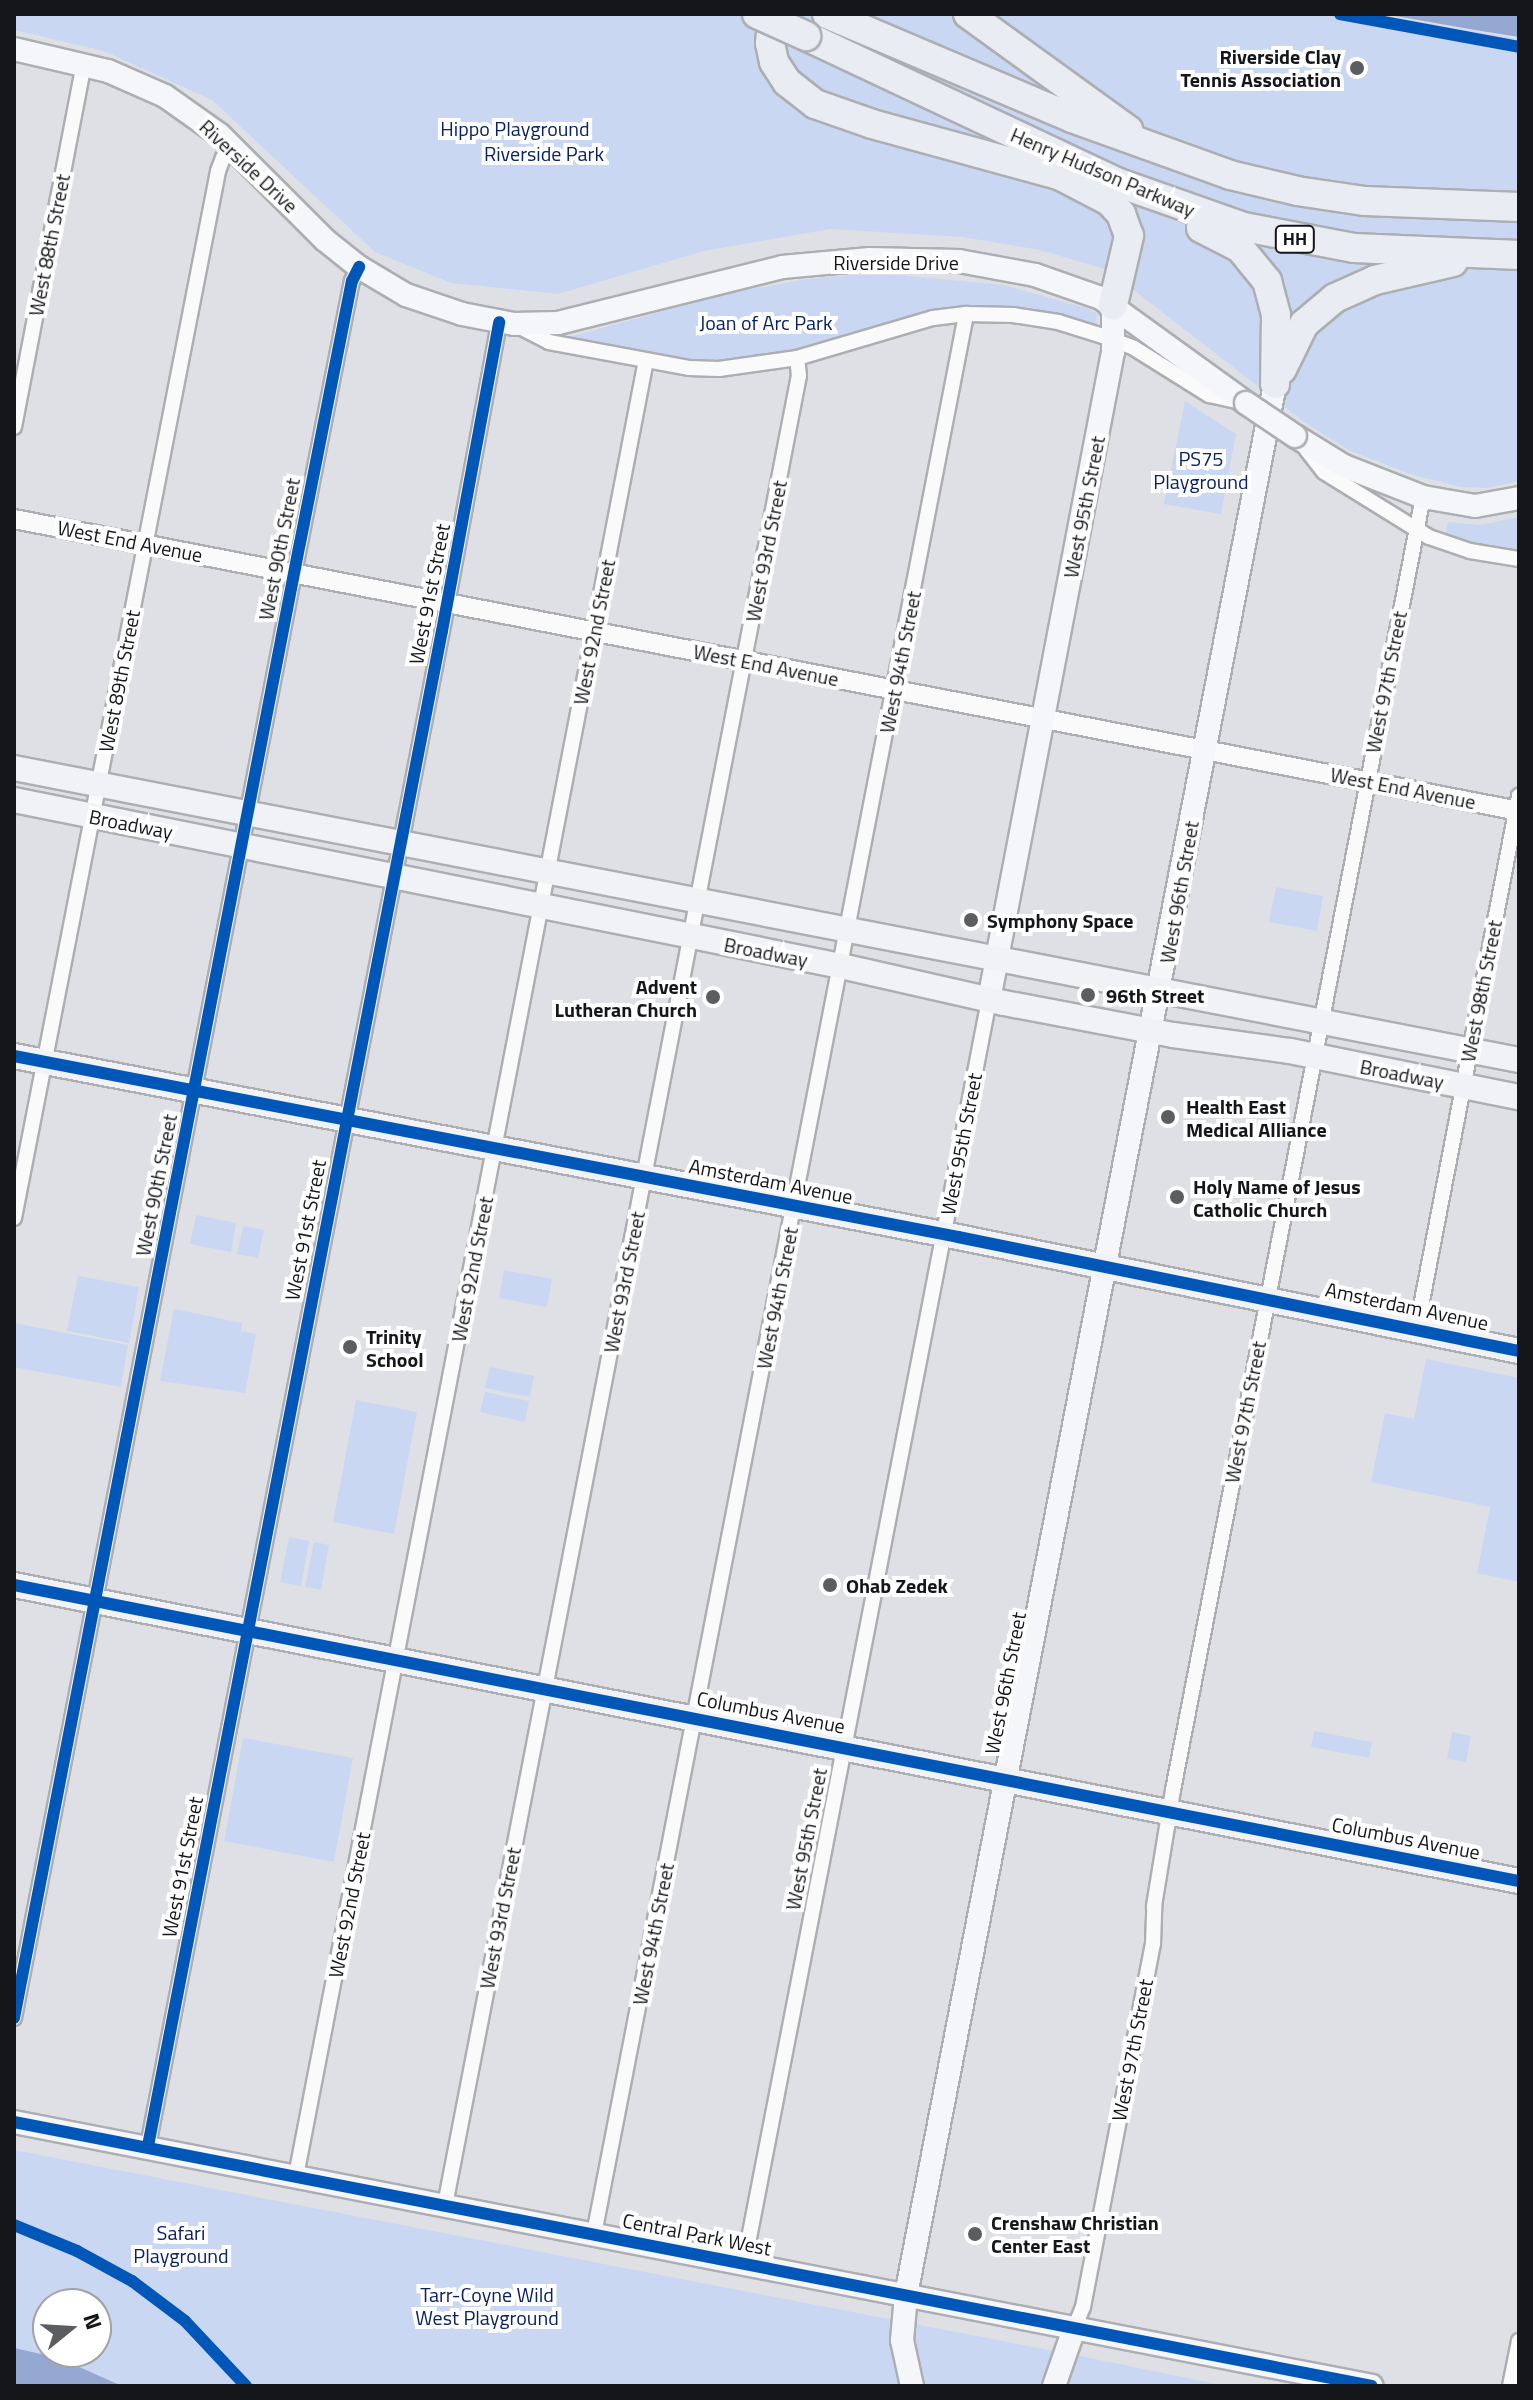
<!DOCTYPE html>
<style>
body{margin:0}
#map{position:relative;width:1533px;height:2400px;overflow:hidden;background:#dee0e6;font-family:"Titillium Web",sans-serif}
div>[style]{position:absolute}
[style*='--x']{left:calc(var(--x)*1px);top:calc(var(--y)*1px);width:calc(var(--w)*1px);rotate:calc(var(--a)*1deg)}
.green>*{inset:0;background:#cad7f2}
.water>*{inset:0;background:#95a8d1}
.roads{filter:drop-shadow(2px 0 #acaeb2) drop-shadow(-2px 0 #acaeb2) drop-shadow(0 2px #acaeb2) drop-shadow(0 -2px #acaeb2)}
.minor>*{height:14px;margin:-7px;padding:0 7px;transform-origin:7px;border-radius:7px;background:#fafafb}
.tertiary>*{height:18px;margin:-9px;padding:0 9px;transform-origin:9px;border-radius:9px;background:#fafafb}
.secondary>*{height:22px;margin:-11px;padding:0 11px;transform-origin:11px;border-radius:11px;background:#f5f6f9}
.primary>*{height:24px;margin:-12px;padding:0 12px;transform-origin:12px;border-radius:12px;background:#f0f2f5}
.motorway>*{height:28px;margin:-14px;padding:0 14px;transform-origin:14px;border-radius:14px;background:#e9ecf3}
.bridges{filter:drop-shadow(2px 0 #acaeb2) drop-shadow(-2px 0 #acaeb2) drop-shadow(0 2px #acaeb2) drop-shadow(0 -2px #acaeb2)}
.secondary-bridge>*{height:22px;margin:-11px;padding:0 11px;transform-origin:11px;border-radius:11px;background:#f5f6f9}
.motorway-bridge>*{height:28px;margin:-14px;padding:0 14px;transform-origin:14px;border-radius:14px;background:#e9ecf3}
.cycleway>*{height:12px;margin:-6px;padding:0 6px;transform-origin:6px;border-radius:6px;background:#0057b8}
.dots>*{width:22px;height:22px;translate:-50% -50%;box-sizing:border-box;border:4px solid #fff;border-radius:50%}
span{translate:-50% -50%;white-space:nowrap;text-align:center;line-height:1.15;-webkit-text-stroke:8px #fff;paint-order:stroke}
.shield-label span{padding:2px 6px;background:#fff;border:2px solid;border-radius:6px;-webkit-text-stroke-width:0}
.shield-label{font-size:18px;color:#15161a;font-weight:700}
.poi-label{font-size:20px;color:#15161a;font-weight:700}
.right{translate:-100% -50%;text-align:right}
.left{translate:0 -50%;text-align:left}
.park-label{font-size:20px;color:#0a2162}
.street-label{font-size:20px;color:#15161a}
.frame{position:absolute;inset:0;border:16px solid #15161a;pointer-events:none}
.north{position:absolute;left:32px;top:2288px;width:80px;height:80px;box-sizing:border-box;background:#fff;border:2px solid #a1a2a3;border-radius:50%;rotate:72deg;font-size:22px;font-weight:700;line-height:32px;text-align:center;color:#15161a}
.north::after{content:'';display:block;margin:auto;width:28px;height:36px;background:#5b5d61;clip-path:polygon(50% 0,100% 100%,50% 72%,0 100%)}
</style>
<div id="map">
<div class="green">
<i style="clip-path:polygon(14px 14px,1377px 14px,1519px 39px,1519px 481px,1487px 488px,1461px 487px,1410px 474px,1349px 450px,1304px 422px,1108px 270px,1040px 250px,962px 237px,830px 229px,704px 251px,558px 294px,451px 283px,375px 252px,212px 100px,104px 51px,14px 30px)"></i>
<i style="clip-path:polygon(852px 275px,899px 275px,1003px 285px,1086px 308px,1097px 313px,1096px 327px,1069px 318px,1005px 309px,725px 364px,682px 361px,569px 337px,730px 293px,807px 279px)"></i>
<i style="clip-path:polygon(1185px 401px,1236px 434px,1221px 514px,1164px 504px)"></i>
<i style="clip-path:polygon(1519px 517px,1519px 554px,1475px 546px,1445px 536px,1448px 522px,1480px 525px)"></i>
<i style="clip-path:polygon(1276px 887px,1323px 896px,1317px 931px,1269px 922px)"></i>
<i style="clip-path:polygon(196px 1215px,236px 1223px,231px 1252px,190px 1244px)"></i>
<i style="clip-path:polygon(243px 1226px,264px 1230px,258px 1258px,237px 1254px)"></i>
<i style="clip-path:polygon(504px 1270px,552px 1279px,547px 1307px,499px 1298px)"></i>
<i style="clip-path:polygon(78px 1276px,139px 1287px,129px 1343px,67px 1331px)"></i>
<i style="clip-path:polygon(174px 1309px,242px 1323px,241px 1331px,256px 1334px,245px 1393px,160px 1381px)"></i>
<i style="clip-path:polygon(14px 1323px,128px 1345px,121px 1387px,14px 1367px)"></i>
<i style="clip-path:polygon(1426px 1359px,1519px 1378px,1519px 1582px,1477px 1573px,1490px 1507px,1371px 1482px,1385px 1413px,1414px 1419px)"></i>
<i style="clip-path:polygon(490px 1367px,534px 1376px,530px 1397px,485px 1388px)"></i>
<i style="clip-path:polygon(485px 1392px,529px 1401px,525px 1422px,480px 1412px)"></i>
<i style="clip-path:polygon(356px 1400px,417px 1412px,394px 1534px,333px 1522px)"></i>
<i style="clip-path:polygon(289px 1537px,309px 1541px,301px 1586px,280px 1582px)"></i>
<i style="clip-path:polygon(314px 1542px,329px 1545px,321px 1590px,305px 1587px)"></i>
<i style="clip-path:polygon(1314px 1731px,1372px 1742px,1369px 1758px,1311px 1747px)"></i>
<i style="clip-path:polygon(1452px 1732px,1471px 1736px,1466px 1762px,1447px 1759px)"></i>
<i style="clip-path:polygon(243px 1738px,353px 1758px,334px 1862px,224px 1841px)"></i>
<i style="clip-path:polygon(evenodd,14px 2150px,1085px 2357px,1226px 2386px,14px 2386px,14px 2150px,48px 2304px,96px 2304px,96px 2352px,48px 2352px,48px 2304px)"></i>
</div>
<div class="water">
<i style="clip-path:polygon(1384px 14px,1519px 14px,1519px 37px,1475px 30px)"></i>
<i style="clip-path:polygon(14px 2348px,59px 2358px,122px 2386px,14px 2386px)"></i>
</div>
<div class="roads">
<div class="minor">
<i style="--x:518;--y:326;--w:35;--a:27"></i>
<i style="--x:549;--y:342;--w:142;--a:10.5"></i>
<i style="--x:689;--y:368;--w:30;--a:2"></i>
<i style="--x:719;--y:369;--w:79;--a:-8"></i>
<i style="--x:797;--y:358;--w:142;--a:-16.4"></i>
<i style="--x:933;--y:318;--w:33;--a:-7"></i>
<i style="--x:966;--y:314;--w:47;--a:1.2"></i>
<i style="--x:1013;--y:315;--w:46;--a:8.8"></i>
<i style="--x:1058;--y:322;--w:47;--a:17.3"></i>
<i style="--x:1103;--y:336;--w:33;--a:21"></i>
<i style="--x:1134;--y:348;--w:89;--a:32.1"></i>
<i style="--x:1209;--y:395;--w:29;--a:12"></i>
<i style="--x:14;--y:427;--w:371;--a:-79.1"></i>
<i style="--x:1306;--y:449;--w:29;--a:52"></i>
<i style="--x:1324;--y:472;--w:123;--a:31.8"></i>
<i style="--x:1429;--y:537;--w:43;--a:18.9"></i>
<i style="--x:1470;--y:551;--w:50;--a:9.3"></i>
<i style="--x:14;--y:1218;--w:1067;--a:-78.97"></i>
<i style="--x:218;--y:171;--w:14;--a:-69"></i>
<i style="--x:223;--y:158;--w:14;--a:-45"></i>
<i style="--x:1417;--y:1327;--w:541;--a:-79.13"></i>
<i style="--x:14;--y:2018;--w:1502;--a:-79.03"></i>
<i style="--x:300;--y:543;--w:267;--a:-78.8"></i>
<i style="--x:352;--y:281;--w:16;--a:-63"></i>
<i style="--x:148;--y:2146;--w:1543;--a:-79.02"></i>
<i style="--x:442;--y:631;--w:314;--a:-79.5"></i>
<i style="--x:296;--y:2176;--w:1848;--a:-79.09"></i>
<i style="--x:445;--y:2205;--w:1863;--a:-79.05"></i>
<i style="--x:799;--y:376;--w:18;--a:-96"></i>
<i style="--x:594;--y:2234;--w:1956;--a:-79.03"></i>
<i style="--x:744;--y:2264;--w:1288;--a:-79.03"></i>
<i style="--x:1074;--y:2329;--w:24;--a:-68"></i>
<i style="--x:1083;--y:2307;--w:370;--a:-79.1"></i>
<i style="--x:1153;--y:1944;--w:38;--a:-88"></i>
<i style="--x:1154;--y:1906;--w:118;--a:-80.7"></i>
<i style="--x:1173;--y:1790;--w:1317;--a:-79.06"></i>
<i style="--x:1510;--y:2386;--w:46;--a:-78.7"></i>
</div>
<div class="tertiary">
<i style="--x:14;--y:519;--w:1533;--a:10.98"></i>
</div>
<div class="secondary">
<i style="--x:14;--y:49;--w:97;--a:13.2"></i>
<i style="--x:108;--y:71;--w:62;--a:23.7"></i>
<i style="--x:165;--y:96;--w:67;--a:35.3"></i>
<i style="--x:220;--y:135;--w:148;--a:45"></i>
<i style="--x:325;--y:240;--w:43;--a:38.5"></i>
<i style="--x:359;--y:267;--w:55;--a:30.8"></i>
<i style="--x:406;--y:295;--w:59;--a:18.7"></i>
<i style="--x:462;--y:314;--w:53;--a:10.9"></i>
<i style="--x:514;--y:324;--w:44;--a:-1.3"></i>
<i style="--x:558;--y:323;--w:231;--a:-14"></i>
<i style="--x:782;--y:267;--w:88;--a:-5.2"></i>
<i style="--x:870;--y:259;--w:89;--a:1.3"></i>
<i style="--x:959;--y:261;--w:77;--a:10.4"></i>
<i style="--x:1035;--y:275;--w:70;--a:19.2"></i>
<i style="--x:1101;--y:298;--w:179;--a:35.9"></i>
<i style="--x:1295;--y:436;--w:57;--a:31.5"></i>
<i style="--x:1344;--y:466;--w:85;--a:21.4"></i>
<i style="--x:1423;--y:497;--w:53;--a:9.8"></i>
<i style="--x:1475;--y:506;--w:45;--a:-10.3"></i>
<i style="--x:989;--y:1000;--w:660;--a:-79.17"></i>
<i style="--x:1113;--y:352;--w:47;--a:-90"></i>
<i style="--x:14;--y:2122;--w:1383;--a:11"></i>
<i style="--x:912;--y:2386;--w:47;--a:-102.3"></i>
<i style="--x:902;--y:2340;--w:45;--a:-84.9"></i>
<i style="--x:906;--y:2295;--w:1946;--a:-79.07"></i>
<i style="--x:1054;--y:2386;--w:60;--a:-70.7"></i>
</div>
<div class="primary">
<i style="--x:14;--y:768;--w:1533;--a:10.98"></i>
<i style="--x:14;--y:800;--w:843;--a:11.35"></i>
<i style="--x:841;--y:966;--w:167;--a:12.8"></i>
<i style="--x:1004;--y:1003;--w:172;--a:10.7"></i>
<i style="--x:1173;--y:1035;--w:118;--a:7.8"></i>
<i style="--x:1290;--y:1051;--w:234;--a:11.4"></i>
<i style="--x:14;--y:1056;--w:961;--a:10.85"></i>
<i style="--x:958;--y:1237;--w:572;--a:11.49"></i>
<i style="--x:14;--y:1585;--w:1534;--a:11.13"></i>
</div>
<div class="motorway">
<i style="--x:773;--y:14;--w:29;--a:96"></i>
<i style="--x:770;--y:43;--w:19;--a:78"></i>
<i style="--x:774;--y:62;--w:24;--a:57"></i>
<i style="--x:787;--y:82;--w:36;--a:38"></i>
<i style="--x:815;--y:104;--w:60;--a:19.3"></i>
<i style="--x:872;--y:124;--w:194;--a:15.3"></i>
<i style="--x:1059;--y:175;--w:56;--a:27.5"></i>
<i style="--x:1109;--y:201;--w:18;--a:47"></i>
<i style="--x:1121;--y:214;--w:23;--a:70"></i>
<i style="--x:1129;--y:236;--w:71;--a:103.1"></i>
<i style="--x:827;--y:14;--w:266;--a:23"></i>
<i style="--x:1072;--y:118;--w:168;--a:19.8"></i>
<i style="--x:1230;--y:175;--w:69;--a:13.4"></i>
<i style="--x:1297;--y:191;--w:69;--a:8.4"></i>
<i style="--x:1365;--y:201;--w:154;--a:2.2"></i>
<i style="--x:968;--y:14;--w:198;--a:35.9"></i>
<i style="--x:806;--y:36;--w:343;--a:25.2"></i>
<i style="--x:1116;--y:182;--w:136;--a:19.4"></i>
<i style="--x:1244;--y:227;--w:112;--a:10.8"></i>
<i style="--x:1354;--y:248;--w:165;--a:2.4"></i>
<i style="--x:1201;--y:228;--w:44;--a:27.1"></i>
<i style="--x:1240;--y:248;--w:43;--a:50.7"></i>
<i style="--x:1267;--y:281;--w:35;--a:75"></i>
<i style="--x:1276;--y:315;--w:69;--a:90.8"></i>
<i style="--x:1282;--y:369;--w:50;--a:-63.9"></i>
<i style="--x:1304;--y:324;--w:40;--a:-40"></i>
<i style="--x:1335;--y:298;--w:44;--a:-24.2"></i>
<i style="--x:1375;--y:280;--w:80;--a:-13"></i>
</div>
</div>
<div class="bridges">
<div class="secondary-bridge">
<i style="--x:1246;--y:403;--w:59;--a:34"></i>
</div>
<div class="motorway-bridge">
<i style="--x:757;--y:14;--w:54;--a:24.2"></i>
</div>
</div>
<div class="cycleway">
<i style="--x:1340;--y:14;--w:182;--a:10.4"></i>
<i style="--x:14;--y:1056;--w:961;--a:10.85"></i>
<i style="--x:958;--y:1237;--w:572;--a:11.49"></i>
<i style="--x:14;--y:1585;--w:1534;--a:11.13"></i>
<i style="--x:14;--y:2018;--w:1502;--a:-79.03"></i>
<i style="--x:300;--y:543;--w:267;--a:-78.8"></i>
<i style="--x:352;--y:281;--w:16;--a:-63"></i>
<i style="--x:14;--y:2122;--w:1383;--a:11"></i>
<i style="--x:148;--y:2146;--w:1543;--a:-79.02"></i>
<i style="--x:442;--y:631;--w:314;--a:-79.5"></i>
<i style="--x:14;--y:2225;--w:68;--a:22.4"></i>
<i style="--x:77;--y:2251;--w:63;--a:28.6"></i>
<i style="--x:132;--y:2281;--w:66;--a:37"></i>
<i style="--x:185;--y:2321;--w:89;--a:46.8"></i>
</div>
<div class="dots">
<i style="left:1357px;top:68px;background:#5b5d61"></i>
<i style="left:971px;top:920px;background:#5b5d61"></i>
<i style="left:1088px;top:995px;background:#5b5d61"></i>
<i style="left:713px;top:997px;background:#5b5d61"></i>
<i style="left:1168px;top:1117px;background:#5b5d61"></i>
<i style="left:1177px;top:1197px;background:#5b5d61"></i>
<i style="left:350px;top:1347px;background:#5b5d61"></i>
<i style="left:830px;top:1585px;background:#5b5d61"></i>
<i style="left:975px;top:2234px;background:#5b5d61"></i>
</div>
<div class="shield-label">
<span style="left:1295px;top:239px">HH</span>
</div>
<div class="poi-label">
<span class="right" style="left:1341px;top:68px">Riverside Clay<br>Tennis Association</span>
<span class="left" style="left:987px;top:920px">Symphony Space</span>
<span class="right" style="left:697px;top:998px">Advent<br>Lutheran Church</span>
<span class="left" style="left:1106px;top:995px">96th Street</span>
<span class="left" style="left:1186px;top:1118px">Health East<br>Medical Alliance</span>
<span class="left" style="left:1193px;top:1198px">Holy Name of Jesus<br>Catholic Church</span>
<span class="left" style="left:366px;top:1348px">Trinity<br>School</span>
<span class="left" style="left:846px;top:1585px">Ohab Zedek</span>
<span class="left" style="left:991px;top:2234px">Crenshaw Christian<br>Center East</span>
</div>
<div class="park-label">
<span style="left:515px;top:128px">Hippo Playground</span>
<span style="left:544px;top:153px">Riverside Park</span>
<span style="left:766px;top:322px">Joan of Arc Park</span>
<span style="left:1201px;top:470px">PS75<br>Playground</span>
<span style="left:181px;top:2244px">Safari<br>Playground</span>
<span style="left:487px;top:2306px">Tarr-Coyne Wild<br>West Playground</span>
</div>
<div class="street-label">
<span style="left:249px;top:166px;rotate:43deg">Riverside Drive</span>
<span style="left:1103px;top:172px;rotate:23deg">Henry Hudson Parkway</span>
<span style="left:49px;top:245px;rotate:-79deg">West 88th Street</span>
<span style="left:896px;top:262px">Riverside Drive</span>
<span style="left:1084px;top:507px;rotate:-79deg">West 95th Street</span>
<span style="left:130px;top:541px;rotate:11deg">West End Avenue</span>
<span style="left:279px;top:549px;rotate:-79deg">West 90th Street</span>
<span style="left:766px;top:551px;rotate:-79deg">West 93rd Street</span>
<span style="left:429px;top:594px;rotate:-79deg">West 91st Street</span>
<span style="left:594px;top:632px;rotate:-79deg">West 92nd Street</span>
<span style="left:900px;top:662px;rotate:-79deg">West 94th Street</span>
<span style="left:766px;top:665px;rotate:11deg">West End Avenue</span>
<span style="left:119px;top:681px;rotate:-79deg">West 89th Street</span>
<span style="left:1386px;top:682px;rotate:-79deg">West 97th Street</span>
<span style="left:1403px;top:788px;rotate:11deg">West End Avenue</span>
<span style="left:131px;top:824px;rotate:11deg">Broadway</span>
<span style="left:1179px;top:892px;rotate:-80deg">West 96th Street</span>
<span style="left:766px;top:952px;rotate:11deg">Broadway</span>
<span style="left:1481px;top:991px;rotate:-79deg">West 98th Street</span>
<span style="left:1402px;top:1074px;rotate:11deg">Broadway</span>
<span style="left:961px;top:1144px;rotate:-79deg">West 95th Street</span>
<span style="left:771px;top:1181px;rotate:11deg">Amsterdam Avenue</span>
<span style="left:156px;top:1185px;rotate:-79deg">West 90th Street</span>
<span style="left:305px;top:1230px;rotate:-79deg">West 91st Street</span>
<span style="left:472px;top:1269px;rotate:-79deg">West 92nd Street</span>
<span style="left:624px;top:1282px;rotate:-79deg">West 93rd Street</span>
<span style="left:777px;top:1298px;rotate:-79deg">West 94th Street</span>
<span style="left:1407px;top:1306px;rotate:12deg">Amsterdam Avenue</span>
<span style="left:1245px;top:1412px;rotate:-79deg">West 97th Street</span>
<span style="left:1005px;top:1683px;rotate:-79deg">West 96th Street</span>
<span style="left:771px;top:1712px;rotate:11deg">Columbus Avenue</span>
<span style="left:1406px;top:1838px;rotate:11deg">Columbus Avenue</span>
<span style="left:806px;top:1839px;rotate:-79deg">West 95th Street</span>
<span style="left:182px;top:1867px;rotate:-79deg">West 91st Street</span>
<span style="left:349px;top:1905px;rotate:-79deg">West 92nd Street</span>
<span style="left:500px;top:1918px;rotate:-79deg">West 93rd Street</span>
<span style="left:653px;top:1934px;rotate:-79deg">West 94th Street</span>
<span style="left:1132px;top:2050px;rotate:-79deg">West 97th Street</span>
<span style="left:697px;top:2234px;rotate:11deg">Central Park West</span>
</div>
<div class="frame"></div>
<div class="north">N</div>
</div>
